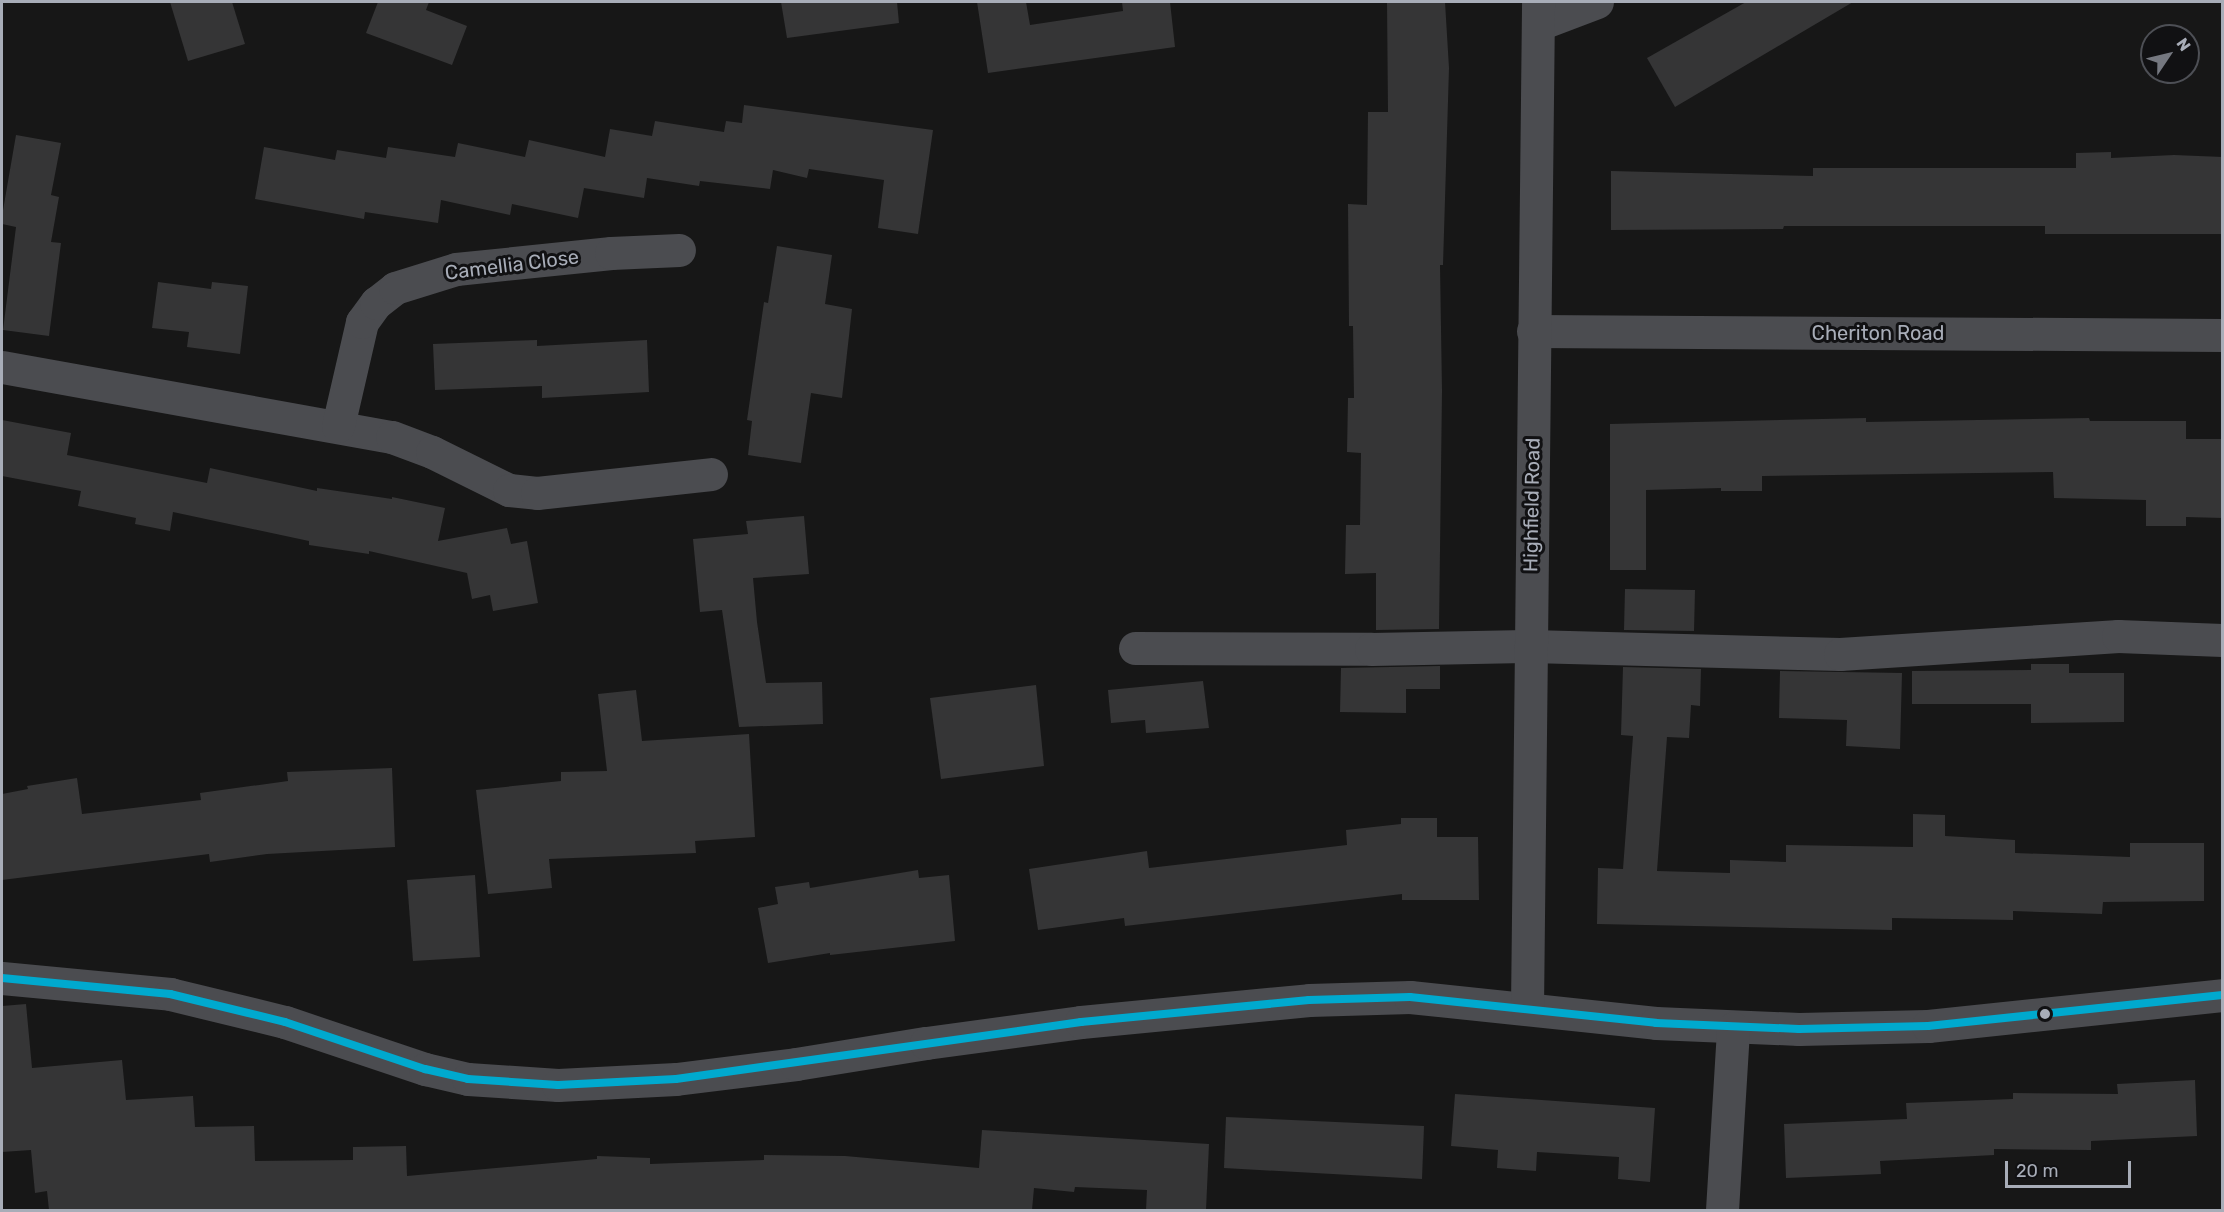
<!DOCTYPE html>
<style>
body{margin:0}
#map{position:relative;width:2224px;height:1212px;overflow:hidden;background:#171717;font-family:Rubik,sans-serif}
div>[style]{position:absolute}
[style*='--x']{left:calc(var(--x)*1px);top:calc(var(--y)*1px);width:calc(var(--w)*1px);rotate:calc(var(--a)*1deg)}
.building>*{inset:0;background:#353536}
.minor>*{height:33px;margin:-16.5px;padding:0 16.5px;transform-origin:16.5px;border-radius:16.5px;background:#4b4c50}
.bus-1>*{height:8px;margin:-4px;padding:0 4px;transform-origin:4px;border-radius:4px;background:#00a9ce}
.dots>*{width:16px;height:16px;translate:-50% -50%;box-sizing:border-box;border:3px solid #111113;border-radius:50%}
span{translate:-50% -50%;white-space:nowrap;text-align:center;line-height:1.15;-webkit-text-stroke:6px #111113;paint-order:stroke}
.street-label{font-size:20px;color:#a8adb8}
.frame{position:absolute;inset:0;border:3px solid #a8adb8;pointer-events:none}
.north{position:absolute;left:2140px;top:24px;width:60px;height:60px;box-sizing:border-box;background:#111113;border:2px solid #4d4f55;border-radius:50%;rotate:55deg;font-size:16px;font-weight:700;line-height:24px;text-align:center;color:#a8adb8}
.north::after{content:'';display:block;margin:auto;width:21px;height:27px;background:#757880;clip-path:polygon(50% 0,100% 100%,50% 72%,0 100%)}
.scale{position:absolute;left:2005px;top:1161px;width:126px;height:27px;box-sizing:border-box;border:3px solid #a8adb8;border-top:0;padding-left:8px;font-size:18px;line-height:21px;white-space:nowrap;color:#a8adb8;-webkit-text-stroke:4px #111113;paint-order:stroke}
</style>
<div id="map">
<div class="building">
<i style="clip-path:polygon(170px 2px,232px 2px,245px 44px,188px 61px)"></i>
<i style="clip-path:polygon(378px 2px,429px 2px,426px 10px,467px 26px,452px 65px,366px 33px)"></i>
<i style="clip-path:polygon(781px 2px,897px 2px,899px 23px,787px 38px)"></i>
<i style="clip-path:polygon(977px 2px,1026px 2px,1030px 25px,1123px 11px,1122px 2px,1170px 2px,1175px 47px,988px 73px)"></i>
<i style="clip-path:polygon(1387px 2px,1445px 2px,1449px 68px,1443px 265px,1440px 265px,1442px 391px,1439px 629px,1376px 630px,1376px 573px,1345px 574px,1346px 525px,1360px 525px,1361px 453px,1347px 452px,1348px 398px,1354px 398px,1353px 326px,1349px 326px,1348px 204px,1367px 205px,1368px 112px,1388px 112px)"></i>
<i style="clip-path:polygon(1746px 2px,1853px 2px,1675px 107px,1647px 58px)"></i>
<i style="clip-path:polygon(744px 105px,933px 130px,918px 234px,878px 228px,884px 180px,809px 169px,807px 178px,773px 170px,770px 189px,700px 181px,699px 186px,647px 178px,644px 198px,584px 188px,578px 218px,512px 204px,510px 215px,441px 200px,438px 223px,365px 212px,364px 219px,255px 199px,264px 147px,335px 160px,337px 150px,386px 158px,388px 147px,455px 157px,458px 143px,525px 157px,529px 140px,605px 157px,610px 129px,652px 136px,655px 121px,724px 132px,726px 121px,742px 123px)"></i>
<i style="clip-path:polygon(16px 135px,61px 143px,51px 195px,59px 197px,51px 242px,61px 243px,49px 336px,3px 330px,16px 227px,2px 224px,2px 216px)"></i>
<i style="clip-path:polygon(2111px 152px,2111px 158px,2174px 155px,2223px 157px,2223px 234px,2045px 234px,2045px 226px,1784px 226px,1783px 229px,1611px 230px,1611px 171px,1813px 176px,1813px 168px,2076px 168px,2076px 153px)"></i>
<i style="clip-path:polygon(777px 246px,832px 255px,825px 304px,852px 309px,842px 398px,811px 393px,801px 463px,748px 455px,752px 421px,747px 420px,764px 302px,768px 303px)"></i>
<i style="clip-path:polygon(158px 282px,211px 289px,212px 282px,248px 286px,240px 354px,187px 347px,189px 332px,152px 328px)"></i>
<i style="clip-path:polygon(537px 340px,537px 346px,647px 340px,649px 392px,542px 398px,542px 386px,435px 390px,433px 344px)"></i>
<i style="clip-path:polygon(1866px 418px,1866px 422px,2089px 418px,2090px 421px,2186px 421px,2186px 439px,2223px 439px,2223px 518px,2186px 517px,2186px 526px,2146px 526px,2146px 500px,2054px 498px,2053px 472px,1762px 476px,1762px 491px,1721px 491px,1721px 488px,1646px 490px,1646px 570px,1610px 570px,1610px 424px)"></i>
<i style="clip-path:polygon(2px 420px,71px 433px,67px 455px,207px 483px,210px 468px,317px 491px,317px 488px,392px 499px,392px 497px,445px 508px,438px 541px,507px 528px,511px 544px,527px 541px,538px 603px,493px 611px,490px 595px,472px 599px,467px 573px,369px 551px,369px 554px,309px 545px,309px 541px,173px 512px,170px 531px,135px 524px,136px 518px,78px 506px,81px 491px,2px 476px)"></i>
<i style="clip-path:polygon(804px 516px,809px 574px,753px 578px,757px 622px,766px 683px,822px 682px,823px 724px,739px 727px,722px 610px,700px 612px,693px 539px,748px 534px,746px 521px)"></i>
<i style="clip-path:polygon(1625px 589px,1695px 590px,1694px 631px,1624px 630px)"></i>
<i style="clip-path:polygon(2031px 664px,2069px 664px,2069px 673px,2124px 673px,2124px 722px,2031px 723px,2031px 704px,1912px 704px,1912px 671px,2031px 670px)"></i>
<i style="clip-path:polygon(1440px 666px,1440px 689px,1406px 689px,1406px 713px,1340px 712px,1341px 668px)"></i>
<i style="clip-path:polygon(1623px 667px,1701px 669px,1700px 706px,1691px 705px,1689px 738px,1667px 737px,1657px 871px,1730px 873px,1730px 860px,1786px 862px,1786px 845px,1913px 847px,1913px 814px,1945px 815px,1945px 836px,2015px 840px,2015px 853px,2130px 857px,2130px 843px,2204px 843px,2204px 901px,2103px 902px,2102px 914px,2013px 911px,2013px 920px,1892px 918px,1892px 930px,1597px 924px,1598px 868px,1623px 869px,1633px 736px,1621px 735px)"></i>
<i style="clip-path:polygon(1780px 671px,1902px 673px,1900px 749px,1846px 746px,1847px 720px,1779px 718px)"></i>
<i style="clip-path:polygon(1203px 681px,1209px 728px,1146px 733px,1145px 720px,1111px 723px,1108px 690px)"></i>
<i style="clip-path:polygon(1036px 685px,1044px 766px,941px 779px,930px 698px)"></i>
<i style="clip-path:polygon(636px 690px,642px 741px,749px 734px,755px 837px,695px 841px,696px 853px,549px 859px,552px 888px,488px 894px,476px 790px,561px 781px,561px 772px,607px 771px,598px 694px)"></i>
<i style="clip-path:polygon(392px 768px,395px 847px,267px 854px,210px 862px,209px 854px,2px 880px,2px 794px,28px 789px,27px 786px,77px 778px,82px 814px,201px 800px,200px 793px,288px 781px,287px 772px)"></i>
<i style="clip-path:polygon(1401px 818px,1437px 818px,1437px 837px,1478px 837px,1479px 900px,1402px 900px,1402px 894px,1125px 926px,1124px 918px,1038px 930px,1029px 869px,1147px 851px,1149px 868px,1347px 845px,1346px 830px,1401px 824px)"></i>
<i style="clip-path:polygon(918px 870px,919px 878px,949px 875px,955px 941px,830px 955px,830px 953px,768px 963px,758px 908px,778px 904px,775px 887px,809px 882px,810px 888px)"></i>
<i style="clip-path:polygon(475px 875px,480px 957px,413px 961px,407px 880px)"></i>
<i style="clip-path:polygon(26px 1004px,32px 1068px,122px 1060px,126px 1100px,193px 1096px,195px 1127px,254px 1126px,255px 1161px,353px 1160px,353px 1147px,406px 1146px,407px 1176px,597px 1159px,597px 1156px,650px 1158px,650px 1164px,764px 1160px,764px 1155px,845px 1156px,979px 1168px,982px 1130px,1209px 1144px,1206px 1210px,1146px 1210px,1147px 1190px,1075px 1187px,1074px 1192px,1034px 1188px,1032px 1210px,49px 1210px,47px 1191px,35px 1193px,31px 1150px,2px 1152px,2px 1006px)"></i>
<i style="clip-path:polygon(2195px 1080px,2197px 1136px,2091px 1141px,2091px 1150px,1994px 1149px,1994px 1155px,1880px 1161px,1881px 1174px,1786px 1178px,1784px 1124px,1907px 1119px,1906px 1103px,2013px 1099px,2013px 1093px,2118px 1094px,2117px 1084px)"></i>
<i style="clip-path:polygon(1455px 1094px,1655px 1108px,1650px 1182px,1618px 1179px,1619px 1157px,1537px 1152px,1536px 1171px,1497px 1168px,1498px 1150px,1451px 1146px)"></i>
<i style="clip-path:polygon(1226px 1117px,1424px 1126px,1422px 1179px,1224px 1168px)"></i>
</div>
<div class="minor">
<i style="--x:1539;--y:24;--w:62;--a:-20.8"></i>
<i style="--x:1533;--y:331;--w:689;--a:0.33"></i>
<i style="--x:2;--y:367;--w:396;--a:10.2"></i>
<i style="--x:392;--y:437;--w:43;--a:20.6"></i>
<i style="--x:432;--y:452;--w:86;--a:26.3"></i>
<i style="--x:509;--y:490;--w:28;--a:6"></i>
<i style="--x:537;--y:493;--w:175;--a:-6.2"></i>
<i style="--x:338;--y:426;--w:107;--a:-77"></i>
<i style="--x:362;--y:322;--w:24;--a:-54"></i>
<i style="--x:376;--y:303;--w:24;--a:-38"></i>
<i style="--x:395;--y:288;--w:64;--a:-17.3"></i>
<i style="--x:456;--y:269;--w:156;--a:-5.9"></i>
<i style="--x:611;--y:253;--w:68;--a:-2.5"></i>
<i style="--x:1135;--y:648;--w:236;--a:0.2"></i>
<i style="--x:1371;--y:649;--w:159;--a:-1.1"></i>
<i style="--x:1530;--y:646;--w:310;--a:1.5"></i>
<i style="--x:1840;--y:654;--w:279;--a:-3.7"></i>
<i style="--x:2118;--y:636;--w:104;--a:2.2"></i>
<i style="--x:2;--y:978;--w:169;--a:5.4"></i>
<i style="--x:170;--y:994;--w:118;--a:13.7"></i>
<i style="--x:285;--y:1022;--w:148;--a:18.6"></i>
<i style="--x:425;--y:1069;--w:44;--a:13.1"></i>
<i style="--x:468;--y:1079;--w:90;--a:3.8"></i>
<i style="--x:558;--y:1085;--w:118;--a:-2.9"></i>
<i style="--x:676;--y:1079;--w:121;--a:-7.1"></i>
<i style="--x:796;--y:1064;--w:132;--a:-9.2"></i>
<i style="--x:926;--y:1043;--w:156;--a:-7.7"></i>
<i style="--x:1081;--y:1022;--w:229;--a:-5.5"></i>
<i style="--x:1309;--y:1000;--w:101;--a:-1.7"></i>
<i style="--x:1410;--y:997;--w:247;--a:6"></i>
<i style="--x:1656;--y:1023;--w:143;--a:2.4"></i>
<i style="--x:1799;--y:1029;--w:129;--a:-1.3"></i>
<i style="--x:1928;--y:1026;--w:296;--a:-6"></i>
<i style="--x:1527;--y:1008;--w:1006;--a:-89.37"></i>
<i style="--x:1722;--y:1210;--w:182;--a:-86.5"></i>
</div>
<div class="bus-1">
<i style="--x:2;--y:978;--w:169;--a:5.4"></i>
<i style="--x:170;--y:994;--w:118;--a:13.7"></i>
<i style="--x:285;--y:1022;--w:148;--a:18.6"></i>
<i style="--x:425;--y:1069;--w:44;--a:13.1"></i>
<i style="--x:468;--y:1079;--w:90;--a:3.8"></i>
<i style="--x:558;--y:1085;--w:118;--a:-2.9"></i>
<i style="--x:676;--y:1079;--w:409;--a:-8"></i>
<i style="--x:1081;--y:1022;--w:229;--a:-5.5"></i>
<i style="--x:1309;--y:1000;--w:101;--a:-1.7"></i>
<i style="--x:1410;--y:997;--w:247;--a:6"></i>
<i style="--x:1656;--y:1023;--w:143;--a:2.4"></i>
<i style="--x:1799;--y:1029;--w:129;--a:-1.3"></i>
<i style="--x:1928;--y:1026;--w:296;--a:-6"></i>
</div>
<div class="dots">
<i style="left:2045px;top:1014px;background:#a8adb8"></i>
</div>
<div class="street-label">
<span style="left:512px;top:265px;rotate:-7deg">Camellia Close</span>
<span style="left:1878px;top:333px">Cheriton Road</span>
<span style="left:1532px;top:505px;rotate:-89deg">Highfield Road</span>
</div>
<div class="frame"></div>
<div class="north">N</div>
<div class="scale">20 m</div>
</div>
